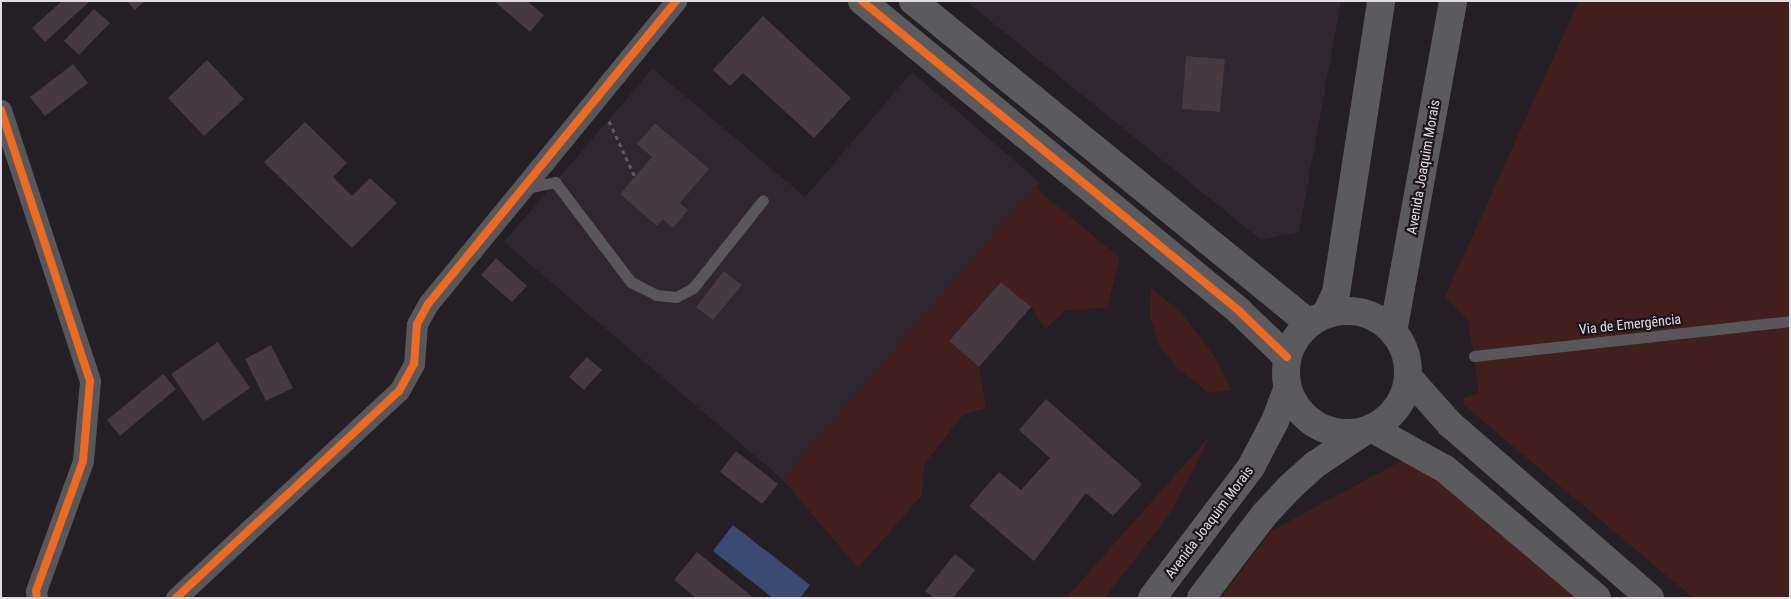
<!DOCTYPE html>
<meta charset="utf-8">
<style>
body{margin:0}
#map{position:relative;width:1791px;height:599px;overflow:hidden;background:#241f24;font-family:"Roboto Condensed",sans-serif}
div>[style]{position:absolute}
[style*='--x']{left:calc(var(--x)*1px);top:calc(var(--y)*1px);width:calc(var(--w)*1px);rotate:calc(var(--a)*1deg)}
.built>*{inset:0;background:#302630}
.green>*{inset:0;background:#421e1c}
.water>*{inset:0;background:#3a4a72}
.building>*{inset:0;background:#463a40}
.path>*{height:3px;margin-top:-1.5px;transform-origin:0;background:repeating-linear-gradient(90deg,#5e5c5e 0 4px,transparent 0 8px)}
.lane>*{height:11px;margin:-5.5px;padding:0 5.5px;transform-origin:5.5px;border-radius:5.5px;background:#59575a}
.street>*{height:21px;margin:-10.5px;padding:0 10.5px;transform-origin:10.5px;border-radius:10.5px;background:#59575a}
.secondary>*{height:28px;margin:-14px;padding:0 14px;transform-origin:14px;border-radius:14px;background:#5b5a5c}
.secondary>.ring{margin:-14px;padding:0;box-sizing:content-box;background:none;border:28px solid #5b5a5c;border-radius:50%}
.cycleway>*{height:8px;margin:-4px;padding:0 4px;transform-origin:4px;border-radius:4px;background:#ed6a23}
span{translate:-50% -50%;white-space:nowrap;text-align:center;line-height:1.15;-webkit-text-stroke:4.5px #1c151c;paint-order:stroke}
.street-label{font-size:14px;color:#e0dce0}
.frame{position:absolute;inset:0;border:2px solid #e0dce0;pointer-events:none}
</style>
<div id="map">
<div class="built">
<i style="clip-path:polygon(966px 1px,1341px 1px,1299px 232px,1261px 240px)"></i>
<i style="clip-path:polygon(661px 59px,653px 69px,805px 197px,912px 72px,1039px 182px,783px 480px,504px 242px)"></i>
</div>
<div class="green">
<i style="clip-path:polygon(1579px 1px,1790px 1px,1790px 598px,1693px 598px,1464px 405px,1463px 399px,1479px 392px,1468px 320px,1445px 297px)"></i>
<i style="clip-path:polygon(1039px 182px,1037px 189px,1120px 258px,1107px 307px,1065px 311px,1045px 329px,1031px 307px,1001px 282px,950px 341px,979px 367px,986px 408px,963px 415px,925px 463px,921px 496px,858px 568px,783px 480px)"></i>
<i style="clip-path:polygon(1151px 288px,1181px 312px,1216px 358px,1231px 390px,1208px 393px,1177px 367px,1159px 346px,1150px 316px)"></i>
<i style="clip-path:polygon(1210px 436px,1171px 512px,1105px 598px,1066px 598px)"></i>
<i style="clip-path:polygon(1409px 461px,1418px 464px,1577px 598px,1221px 598px,1271px 531px,1399px 462px)"></i>
</div>
<div class="water">
<i style="clip-path:polygon(733px 525px,810px 585px,800px 598px,773px 598px,713px 551px)"></i>
</div>
<div class="building">
<i style="clip-path:polygon(62px 1px,90px 1px,45px 42px,32px 28px)"></i>
<i style="clip-path:polygon(127px 1px,145px 1px,135px 10px)"></i>
<i style="clip-path:polygon(494px 1px,527px 1px,544px 15px,530px 32px)"></i>
<i style="clip-path:polygon(94px 9px,110px 23px,79px 55px,64px 41px)"></i>
<i style="clip-path:polygon(763px 16px,851px 98px,814px 138px,743px 73px,730px 86px,713px 70px)"></i>
<i style="clip-path:polygon(1186px 56px,1225px 59px,1220px 112px,1182px 109px)"></i>
<i style="clip-path:polygon(207px 60px,244px 99px,204px 136px,168px 98px)"></i>
<i style="clip-path:polygon(73px 64px,88px 83px,45px 116px,30px 97px)"></i>
<i style="clip-path:polygon(305px 122px,347px 163px,333px 177px,352px 196px,370px 178px,397px 203px,352px 248px,264px 162px)"></i>
<i style="clip-path:polygon(655px 123px,709px 169px,680px 203px,688px 210px,673px 228px,663px 219px,657px 226px,620px 194px,652px 157px,637px 144px)"></i>
<i style="clip-path:polygon(496px 258px,527px 286px,512px 302px,481px 275px)"></i>
<i style="clip-path:polygon(724px 271px,742px 285px,713px 320px,696px 307px)"></i>
<i style="clip-path:polygon(1001px 282px,1031px 307px,979px 367px,949px 341px)"></i>
<i style="clip-path:polygon(218px 342px,250px 388px,203px 421px,171px 374px)"></i>
<i style="clip-path:polygon(271px 345px,293px 388px,266px 401px,245px 359px)"></i>
<i style="clip-path:polygon(587px 357px,602px 370px,584px 390px,569px 377px)"></i>
<i style="clip-path:polygon(163px 374px,176px 389px,120px 436px,107px 420px)"></i>
<i style="clip-path:polygon(1046px 399px,1142px 484px,1113px 516px,1086px 493px,1034px 561px,969px 506px,999px 472px,1021px 490px,1050px 458px,1019px 430px)"></i>
<i style="clip-path:polygon(736px 451px,778px 484px,762px 504px,720px 472px)"></i>
<i style="clip-path:polygon(697px 552px,754px 598px,696px 598px,674px 580px)"></i>
<i style="clip-path:polygon(955px 554px,975px 570px,953px 598px,934px 598px,925px 591px)"></i>
</div>
<div class="path">
<i style="--x:609;--y:121;--w:62;--a:65.1"></i>
</div>
<div class="lane">
<i style="--x:525;--y:188;--w:31;--a:-11"></i>
<i style="--x:555;--y:182;--w:126;--a:52.8"></i>
<i style="--x:631;--y:282;--w:28;--a:27"></i>
<i style="--x:656;--y:295;--w:20;--a:6"></i>
<i style="--x:676;--y:297;--w:19;--a:-28"></i>
<i style="--x:693;--y:288;--w:112;--a:-51.5"></i>
<i style="--x:1474;--y:356;--w:318;--a:-6.3"></i>
</div>
<div class="street">
<i style="--x:1;--y:110;--w:285;--a:71.8"></i>
<i style="--x:90;--y:381;--w:80;--a:95"></i>
<i style="--x:83;--y:461;--w:138;--a:109.9"></i>
<i style="--x:36;--y:591;--w:7;--a:82"></i>
<i style="--x:176;--y:598;--w:304;--a:-42.9"></i>
<i style="--x:399;--y:391;--w:31;--a:-61"></i>
<i style="--x:414;--y:364;--w:40;--a:-85.7"></i>
<i style="--x:417;--y:324;--w:23;--a:-61"></i>
<i style="--x:428;--y:304;--w:392;--a:-50.7"></i>
</div>
<div class="secondary">
<i style="--x:862;--y:1;--w:489;--a:39.4"></i>
<i style="--x:1240;--y:312;--w:65;--a:43.8"></i>
<i style="--x:913;--y:1;--w:510;--a:39.12"></i>
<i class="ring" style="left:1286px;top:311px;width:94px;height:94px"></i>
<i style="--x:1326;--y:314;--w:23;--a:-65"></i>
<i style="--x:1336;--y:293;--w:295;--a:-81.2"></i>
<i style="--x:1393;--y:332;--w:336;--a:-79.7"></i>
<i style="--x:1408;--y:377;--w:63;--a:48.2"></i>
<i style="--x:1450;--y:424;--w:265;--a:41"></i>
<i style="--x:1371;--y:428;--w:85;--a:29"></i>
<i style="--x:1445;--y:469;--w:199;--a:40.3"></i>
<i style="--x:1152;--y:598;--w:164;--a:-52.9"></i>
<i style="--x:1251;--y:467;--w:52;--a:-62.4"></i>
<i style="--x:1275;--y:421;--w:34;--a:-69"></i>
<i style="--x:1201;--y:598;--w:104;--a:-52.8"></i>
<i style="--x:1264;--y:515;--w:37;--a:-47"></i>
<i style="--x:1289;--y:488;--w:36;--a:-42"></i>
<i style="--x:1316;--y:464;--w:59;--a:-34"></i>
</div>
<div class="cycleway">
<i style="--x:862;--y:1;--w:489;--a:39.4"></i>
<i style="--x:1240;--y:312;--w:65;--a:43.8"></i>
<i style="--x:1;--y:110;--w:285;--a:71.8"></i>
<i style="--x:90;--y:381;--w:80;--a:95"></i>
<i style="--x:83;--y:461;--w:138;--a:109.9"></i>
<i style="--x:36;--y:591;--w:7;--a:82"></i>
<i style="--x:176;--y:598;--w:304;--a:-42.9"></i>
<i style="--x:399;--y:391;--w:31;--a:-61"></i>
<i style="--x:414;--y:364;--w:40;--a:-85.7"></i>
<i style="--x:417;--y:324;--w:23;--a:-61"></i>
<i style="--x:428;--y:304;--w:392;--a:-50.7"></i>
</div>
<div class="street-label">
<span style="left:1423px;top:167px;rotate:-80deg">Avenida Joaquim Morais</span>
<span style="left:1630px;top:324px;rotate:-6deg">Via de Emergência</span>
<span style="left:1209px;top:522px;rotate:-53deg">Avenida Joaquim Morais</span>
</div>
<div class="frame"></div>
</div>
